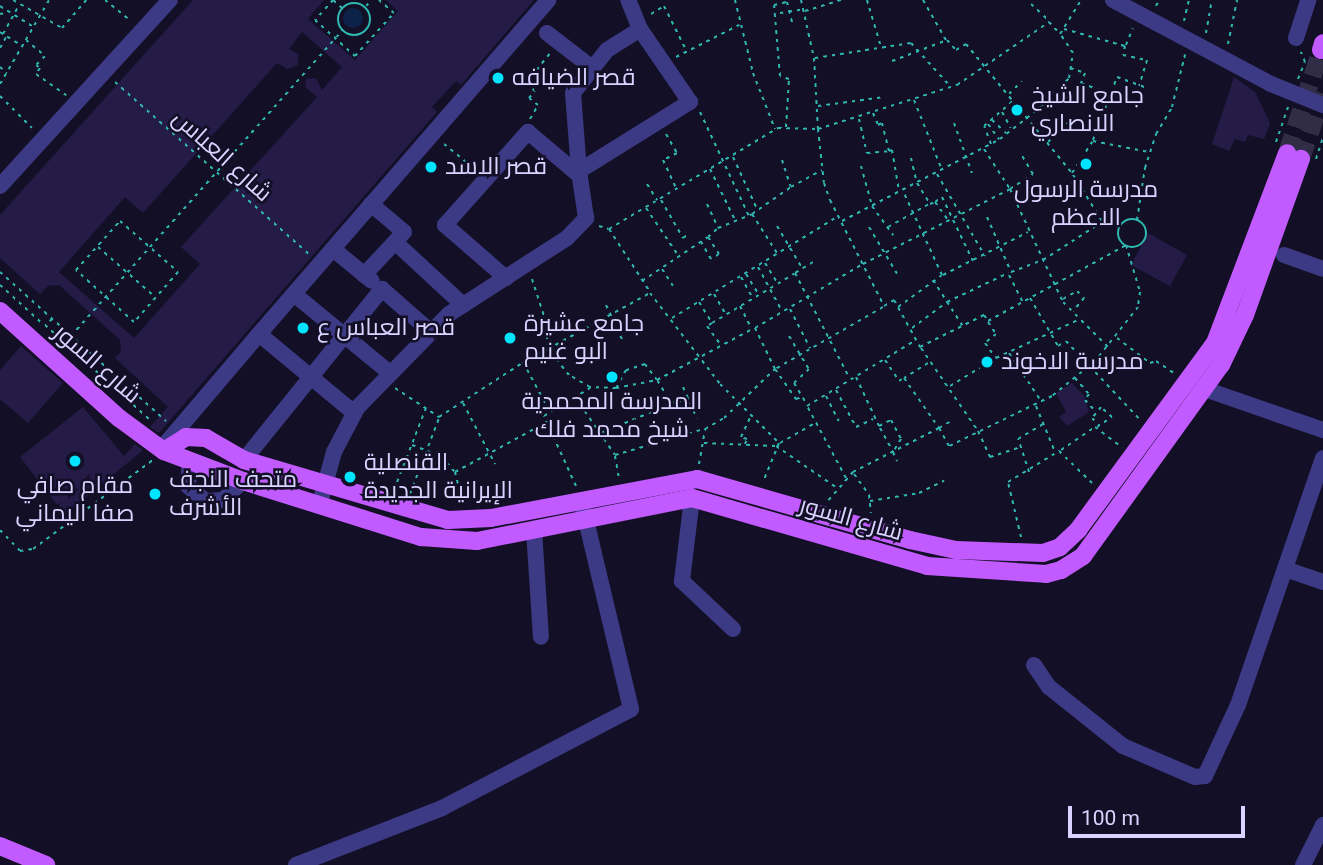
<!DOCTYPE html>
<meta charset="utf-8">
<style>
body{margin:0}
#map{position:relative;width:1323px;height:865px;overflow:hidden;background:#130f26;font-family:Roboto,Cairo,sans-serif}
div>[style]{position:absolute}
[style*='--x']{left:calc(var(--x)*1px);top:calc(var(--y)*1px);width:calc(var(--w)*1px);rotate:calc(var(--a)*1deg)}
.water>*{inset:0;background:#0c2248}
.round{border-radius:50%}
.building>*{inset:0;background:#241b47}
.major-tunnel>*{height:18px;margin-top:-9px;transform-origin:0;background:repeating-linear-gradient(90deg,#312d47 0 18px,transparent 0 27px)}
.path>*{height:2px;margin-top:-1px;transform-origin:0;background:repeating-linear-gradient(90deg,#2fb8b0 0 3.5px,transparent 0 8.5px)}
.path>.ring{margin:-1px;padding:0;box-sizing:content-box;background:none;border:2px solid #2fb8b0;border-radius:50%}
.minor>*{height:16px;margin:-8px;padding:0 8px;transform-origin:8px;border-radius:8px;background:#3d3a85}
.major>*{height:18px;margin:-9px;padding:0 9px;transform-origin:9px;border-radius:9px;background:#c25bff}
.dots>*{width:19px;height:19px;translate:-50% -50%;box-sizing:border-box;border:4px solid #130f26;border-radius:50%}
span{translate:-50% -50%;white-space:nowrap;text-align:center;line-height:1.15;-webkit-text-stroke:5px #130f26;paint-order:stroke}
.poi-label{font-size:24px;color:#d9d4ff}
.left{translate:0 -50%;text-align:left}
.street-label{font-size:24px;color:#d9d4ff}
.scale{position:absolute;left:1068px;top:806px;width:177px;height:32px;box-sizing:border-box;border:4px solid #d9d4ff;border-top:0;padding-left:9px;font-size:21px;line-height:24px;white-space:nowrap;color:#d9d4ff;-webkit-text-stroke:5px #130f26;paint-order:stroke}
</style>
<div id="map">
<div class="water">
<i class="round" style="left:343px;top:8px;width:20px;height:20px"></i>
</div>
<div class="building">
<i style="clip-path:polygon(evenodd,193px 0,324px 0,308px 19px,355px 60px,398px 11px,386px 0,534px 0,461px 85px,456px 81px,432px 107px,437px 112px,159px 433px,150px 427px,168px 407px,115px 358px,121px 352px,120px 340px,59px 285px,48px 286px,40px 294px,0 258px,0 215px,193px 0,302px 32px,342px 67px,322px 90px,316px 78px,306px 79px,305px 87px,317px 97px,181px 247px,200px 264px,134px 338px,59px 272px,125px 197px,143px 213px,277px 63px,287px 69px,298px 65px,298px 54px,289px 49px,302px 32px)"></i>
<i style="clip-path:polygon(1234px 77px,1255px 92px,1270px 123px,1264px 139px,1248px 135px,1245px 142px,1235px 139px,1229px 151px,1212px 144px)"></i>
<i style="clip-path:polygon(1148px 233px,1187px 255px,1170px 286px,1131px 265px)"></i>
<i style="clip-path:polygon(21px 346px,63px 383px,28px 423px,0 399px,0 370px)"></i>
<i style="clip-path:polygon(1072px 383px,1084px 396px,1089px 412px,1067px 426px,1059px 417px,1066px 412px,1056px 393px)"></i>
<i style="clip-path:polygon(83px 407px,124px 456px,135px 444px,143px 450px,65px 515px,20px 457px)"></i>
</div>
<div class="major-tunnel">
<i style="--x:1287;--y:153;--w:108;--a:-71.7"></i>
<i style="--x:1301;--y:159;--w:69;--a:-71.3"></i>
</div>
<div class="path">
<i style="--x:13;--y:0;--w:56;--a:29.7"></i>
<i style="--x:62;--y:28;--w:37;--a:-49"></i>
<i style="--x:105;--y:0;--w:33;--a:39"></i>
<i style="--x:735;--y:0;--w:75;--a:76.1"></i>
<i style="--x:753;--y:73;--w:60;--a:68.6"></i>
<i style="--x:801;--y:0;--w:59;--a:77.4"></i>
<i style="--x:814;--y:58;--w:71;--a:86.8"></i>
<i style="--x:818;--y:129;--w:146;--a:-17.6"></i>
<i style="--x:957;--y:85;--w:112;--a:-34.4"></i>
<i style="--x:1049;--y:22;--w:16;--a:47"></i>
<i style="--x:1060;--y:34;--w:40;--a:-58"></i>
<i style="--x:867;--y:0;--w:49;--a:73.4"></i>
<i style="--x:923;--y:0;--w:46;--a:60.1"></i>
<i class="ring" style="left:338px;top:3px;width:30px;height:30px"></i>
<i style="--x:1031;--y:4;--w:25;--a:43"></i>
<i style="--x:0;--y:6;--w:39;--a:32"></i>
<i style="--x:366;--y:6;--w:8;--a:-45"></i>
<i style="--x:1156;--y:6;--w:7;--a:-63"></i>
<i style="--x:342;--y:8;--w:12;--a:-138"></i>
<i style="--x:333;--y:0;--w:27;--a:132"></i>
<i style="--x:315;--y:20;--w:54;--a:42"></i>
<i style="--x:355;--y:56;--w:58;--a:-47.8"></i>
<i style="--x:394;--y:13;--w:20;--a:-139"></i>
<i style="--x:805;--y:11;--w:38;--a:-17"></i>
<i style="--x:780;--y:13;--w:24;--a:-9"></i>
<i style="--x:0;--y:14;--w:5;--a:-11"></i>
<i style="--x:651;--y:14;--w:15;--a:-32"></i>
<i style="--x:664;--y:6;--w:49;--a:63.4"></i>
<i style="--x:1184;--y:21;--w:22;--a:-77"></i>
<i style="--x:1064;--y:29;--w:63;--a:15.6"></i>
<i style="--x:1125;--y:46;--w:9;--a:103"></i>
<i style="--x:1123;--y:55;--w:25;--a:12"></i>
<i style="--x:1147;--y:60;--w:27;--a:107"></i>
<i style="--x:0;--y:32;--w:26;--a:32"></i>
<i style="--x:1206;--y:33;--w:34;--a:-80"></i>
<i style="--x:3;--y:34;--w:33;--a:-61"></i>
<i style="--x:26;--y:40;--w:25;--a:40"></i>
<i style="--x:45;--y:56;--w:13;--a:135"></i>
<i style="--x:36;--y:65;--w:5;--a:37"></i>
<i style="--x:40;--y:68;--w:7;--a:124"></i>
<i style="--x:36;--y:74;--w:37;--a:35"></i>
<i style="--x:1228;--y:44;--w:45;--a:-78.4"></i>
<i style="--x:1126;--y:45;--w:18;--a:-68"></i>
<i style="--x:0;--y:48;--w:13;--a:-61"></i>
<i style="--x:676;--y:57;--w:71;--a:-26.9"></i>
<i style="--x:815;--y:58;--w:97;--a:-8.9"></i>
<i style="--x:911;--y:43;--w:58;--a:47.8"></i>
<i style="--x:892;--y:61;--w:59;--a:-20.9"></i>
<i style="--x:947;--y:40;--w:13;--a:48"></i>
<i style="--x:956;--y:50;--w:12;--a:-31"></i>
<i style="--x:966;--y:44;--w:167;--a:50.6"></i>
<i style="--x:0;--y:67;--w:9;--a:41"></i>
<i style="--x:1070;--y:68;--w:16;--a:18"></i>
<i style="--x:1085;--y:73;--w:11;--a:112"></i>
<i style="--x:1081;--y:83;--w:30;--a:21"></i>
<i style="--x:1298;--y:79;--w:18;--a:-68"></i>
<i style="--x:1305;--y:62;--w:11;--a:-112"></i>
<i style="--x:115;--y:82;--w:261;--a:41.6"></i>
<i style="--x:0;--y:84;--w:97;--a:-59.7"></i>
<i style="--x:1009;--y:94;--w:18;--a:-45"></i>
<i style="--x:0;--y:96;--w:45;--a:45"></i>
<i style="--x:914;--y:100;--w:75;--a:68.2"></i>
<i style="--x:818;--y:106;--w:67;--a:-7.8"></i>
<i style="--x:700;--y:112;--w:115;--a:64.8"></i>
<i style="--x:1002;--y:112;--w:18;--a:61"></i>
<i style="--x:873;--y:113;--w:13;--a:67"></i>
<i style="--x:878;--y:125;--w:4;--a:-27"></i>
<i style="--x:882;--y:123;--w:29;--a:76"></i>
<i style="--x:889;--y:151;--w:3;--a:-18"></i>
<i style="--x:892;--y:150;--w:42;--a:80.3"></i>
<i style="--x:530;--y:119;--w:16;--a:-60"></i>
<i style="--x:538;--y:105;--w:11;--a:-142"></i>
<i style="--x:529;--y:98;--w:9;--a:-49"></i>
<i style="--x:535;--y:91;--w:12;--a:-138"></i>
<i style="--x:526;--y:83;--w:38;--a:-51"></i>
<i style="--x:859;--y:119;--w:35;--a:77"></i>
<i style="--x:867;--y:153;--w:21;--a:-5"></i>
<i style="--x:992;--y:120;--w:19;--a:43"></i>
<i style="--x:954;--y:123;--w:53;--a:70.2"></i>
<i style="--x:988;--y:124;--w:19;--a:54"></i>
<i style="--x:786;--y:127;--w:48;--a:-86.4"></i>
<i style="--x:789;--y:79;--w:9;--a:-162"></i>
<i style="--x:780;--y:76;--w:71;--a:-94.8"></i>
<i style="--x:774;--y:5;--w:13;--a:-13"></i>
<i style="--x:787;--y:2;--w:25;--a:76"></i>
<i style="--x:666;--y:134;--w:22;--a:60"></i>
<i style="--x:677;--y:153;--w:16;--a:153"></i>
<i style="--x:663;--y:160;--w:31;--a:65"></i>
<i style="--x:1093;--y:140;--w:67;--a:-69.1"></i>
<i style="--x:1117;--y:77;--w:32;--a:20"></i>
<i style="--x:1048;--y:142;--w:33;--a:-44"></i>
<i style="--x:1276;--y:142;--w:37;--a:-71"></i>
<i style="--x:444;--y:144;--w:40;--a:39"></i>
<i style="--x:991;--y:144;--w:19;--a:-111"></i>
<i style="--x:984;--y:126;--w:38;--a:-41"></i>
<i style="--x:984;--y:149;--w:48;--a:57"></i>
<i style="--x:1010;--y:189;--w:27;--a:-33"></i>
<i style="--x:1033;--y:174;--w:23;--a:-121"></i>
<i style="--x:733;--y:157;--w:57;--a:65.2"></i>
<i style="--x:911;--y:158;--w:26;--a:77"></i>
<i style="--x:917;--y:183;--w:25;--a:58"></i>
<i style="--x:930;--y:204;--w:5;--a:-22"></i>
<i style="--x:935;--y:202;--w:22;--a:54"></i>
<i style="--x:1316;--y:159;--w:23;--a:-72"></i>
<i style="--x:782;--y:160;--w:28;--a:72"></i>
<i style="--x:791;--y:187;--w:35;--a:-29"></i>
<i style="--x:861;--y:166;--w:41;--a:74.6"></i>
<i style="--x:872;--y:206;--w:36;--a:54"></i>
<i style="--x:710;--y:169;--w:57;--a:63.9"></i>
<i style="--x:937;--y:174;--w:95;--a:59.7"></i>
<i style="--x:647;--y:184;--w:19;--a:58"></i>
<i style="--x:1064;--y:188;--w:14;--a:-30"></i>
<i style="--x:661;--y:200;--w:44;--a:59.9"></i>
<i style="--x:683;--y:238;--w:7;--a:-34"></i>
<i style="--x:935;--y:202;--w:9;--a:-36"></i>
<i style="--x:942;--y:197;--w:71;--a:64.2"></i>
<i style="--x:707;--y:204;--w:26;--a:65"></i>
<i style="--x:718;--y:228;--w:37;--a:-22"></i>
<i style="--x:752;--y:214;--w:47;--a:-34.7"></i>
<i style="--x:646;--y:208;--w:57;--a:55.8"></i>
<i style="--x:752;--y:214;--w:46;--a:57.3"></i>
<i style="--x:987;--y:217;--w:60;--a:66.4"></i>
<i class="ring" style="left:1118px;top:219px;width:26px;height:26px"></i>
<i style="--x:1137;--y:220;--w:53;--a:-81.3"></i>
<i style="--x:1145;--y:168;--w:36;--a:-72"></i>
<i style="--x:1156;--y:134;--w:31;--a:-59"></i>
<i style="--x:1172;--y:107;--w:54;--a:-76"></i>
<i style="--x:120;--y:221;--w:77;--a:41.3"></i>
<i style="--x:178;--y:272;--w:67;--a:131.3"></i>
<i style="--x:134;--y:322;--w:78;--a:-138.1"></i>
<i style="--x:76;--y:270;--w:66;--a:-48.1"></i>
<i style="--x:842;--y:221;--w:178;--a:-27.4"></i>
<i style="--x:1000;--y:139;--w:53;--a:-38.2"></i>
<i style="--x:1042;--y:106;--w:39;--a:-46"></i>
<i style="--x:1069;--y:78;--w:25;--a:-81"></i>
<i style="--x:1073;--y:53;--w:23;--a:-124"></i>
<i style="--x:599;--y:226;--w:10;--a:17"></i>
<i style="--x:609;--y:229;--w:75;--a:56.9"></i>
<i style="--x:777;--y:226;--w:49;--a:59.2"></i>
<i style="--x:869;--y:227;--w:58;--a:59"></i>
<i style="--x:888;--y:227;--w:47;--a:-29.3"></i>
<i style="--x:1119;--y:227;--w:18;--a:-161"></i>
<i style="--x:1102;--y:221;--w:57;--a:-122"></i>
<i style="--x:1072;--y:173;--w:38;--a:-57"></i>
<i style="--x:1093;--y:141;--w:57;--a:11.1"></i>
<i style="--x:609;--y:229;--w:197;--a:-30.9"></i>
<i style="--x:778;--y:128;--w:40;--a:1.4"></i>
<i style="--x:818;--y:129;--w:54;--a:83.7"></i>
<i style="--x:824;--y:183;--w:18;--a:71"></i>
<i style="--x:830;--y:200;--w:119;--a:63"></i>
<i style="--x:884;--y:306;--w:12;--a:-31"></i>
<i style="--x:894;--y:300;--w:54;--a:61"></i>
<i style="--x:920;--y:347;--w:72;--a:-26.6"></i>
<i style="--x:984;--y:315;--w:7;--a:56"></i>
<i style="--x:988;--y:321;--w:158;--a:-28.8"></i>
<i style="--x:1126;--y:245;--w:49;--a:73.4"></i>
<i style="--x:1140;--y:292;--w:15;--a:98"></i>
<i style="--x:1138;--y:307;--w:69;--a:128.5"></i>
<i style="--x:1095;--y:361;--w:55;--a:140.9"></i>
<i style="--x:1052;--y:396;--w:114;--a:154.1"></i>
<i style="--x:949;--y:446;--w:21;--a:-119"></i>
<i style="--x:939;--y:428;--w:97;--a:152.9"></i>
<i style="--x:853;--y:472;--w:38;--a:131"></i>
<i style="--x:708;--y:237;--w:12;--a:-42"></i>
<i style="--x:98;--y:247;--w:74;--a:41.2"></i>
<i style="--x:813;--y:262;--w:21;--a:149"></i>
<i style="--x:795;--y:273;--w:119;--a:62.6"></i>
<i style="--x:765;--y:263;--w:22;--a:58"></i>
<i style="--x:758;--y:267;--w:50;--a:61.4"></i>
<i style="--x:662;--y:269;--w:20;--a:57"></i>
<i style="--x:0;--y:272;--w:223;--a:41.9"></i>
<i style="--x:1011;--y:272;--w:34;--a:-21"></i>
<i style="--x:1043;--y:260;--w:70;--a:-32.8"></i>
<i style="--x:746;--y:274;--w:22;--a:58"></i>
<i style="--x:943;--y:275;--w:95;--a:-26.8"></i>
<i style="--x:1009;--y:275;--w:29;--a:63"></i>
<i style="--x:741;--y:277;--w:23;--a:61"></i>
<i style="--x:532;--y:279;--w:42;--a:72"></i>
<i style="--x:545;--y:319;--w:30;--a:84"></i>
<i style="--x:548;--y:349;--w:28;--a:153"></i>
<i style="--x:523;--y:362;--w:57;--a:61.6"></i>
<i style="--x:933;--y:280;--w:54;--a:57.2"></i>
<i style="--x:642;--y:281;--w:79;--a:-33.7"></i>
<i style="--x:708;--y:237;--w:20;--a:57"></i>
<i style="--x:719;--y:254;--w:9;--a:148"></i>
<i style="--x:711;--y:259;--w:20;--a:-120"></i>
<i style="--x:0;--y:285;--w:59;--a:42.3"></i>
<i style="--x:714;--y:294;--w:22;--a:60"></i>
<i style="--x:1030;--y:298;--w:56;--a:59.7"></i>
<i style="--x:1058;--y:346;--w:9;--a:-32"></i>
<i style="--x:1066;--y:341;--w:110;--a:46.8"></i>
<i style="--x:1063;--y:299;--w:16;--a:-30"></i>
<i style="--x:1077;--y:291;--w:10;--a:45"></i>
<i style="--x:1084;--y:298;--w:17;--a:130"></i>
<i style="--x:699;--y:302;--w:25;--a:58"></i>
<i style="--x:712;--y:323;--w:6;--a:149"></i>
<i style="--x:707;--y:326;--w:24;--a:54"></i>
<i style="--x:606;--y:305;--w:38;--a:65"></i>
<i style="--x:740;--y:306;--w:25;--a:63"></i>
<i style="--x:883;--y:307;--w:125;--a:150.1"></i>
<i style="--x:775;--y:369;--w:46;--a:-116"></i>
<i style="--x:755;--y:328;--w:126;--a:-30.7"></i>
<i style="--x:863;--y:264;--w:165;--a:-27"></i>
<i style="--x:1010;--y:189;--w:125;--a:64.9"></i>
<i style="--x:1063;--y:302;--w:64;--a:45"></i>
<i style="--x:898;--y:307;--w:54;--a:-36"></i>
<i style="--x:942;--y:275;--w:93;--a:-114.9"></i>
<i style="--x:790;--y:309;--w:44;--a:62.9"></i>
<i style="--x:672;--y:318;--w:193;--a:-31.5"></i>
<i style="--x:52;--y:319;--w:9;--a:139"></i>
<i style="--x:45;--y:325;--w:142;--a:42.1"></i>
<i style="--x:988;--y:322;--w:14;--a:56"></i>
<i style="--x:996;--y:334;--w:14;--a:141"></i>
<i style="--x:985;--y:343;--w:19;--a:54"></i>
<i style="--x:712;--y:323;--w:96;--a:-30.9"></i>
<i style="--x:912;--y:328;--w:44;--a:-36.6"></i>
<i style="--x:947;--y:302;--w:68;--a:-25.4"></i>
<i style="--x:71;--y:336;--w:409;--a:-48.4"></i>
<i style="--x:789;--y:336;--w:39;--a:59"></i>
<i style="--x:809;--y:369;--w:21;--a:137"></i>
<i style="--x:794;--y:383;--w:26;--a:59"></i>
<i style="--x:1117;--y:338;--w:41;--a:37.1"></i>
<i style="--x:1150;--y:363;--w:6;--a:-18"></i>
<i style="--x:1156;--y:361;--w:23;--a:34"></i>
<i style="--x:921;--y:348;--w:101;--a:55.5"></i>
<i style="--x:978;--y:431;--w:29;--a:65"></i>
<i style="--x:990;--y:457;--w:32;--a:-18"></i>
<i style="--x:1009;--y:353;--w:58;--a:56.3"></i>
<i style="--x:885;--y:360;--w:25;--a:56"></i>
<i style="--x:899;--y:381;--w:5;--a:-37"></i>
<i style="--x:928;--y:363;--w:28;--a:148"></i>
<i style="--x:904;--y:378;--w:61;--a:55"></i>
<i style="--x:939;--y:428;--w:14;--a:-30"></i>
<i style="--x:856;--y:377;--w:54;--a:64.9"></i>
<i style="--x:879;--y:426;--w:13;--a:-27"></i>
<i style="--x:891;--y:420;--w:21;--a:62"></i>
<i style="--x:901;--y:439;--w:15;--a:122"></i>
<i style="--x:893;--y:452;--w:10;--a:66"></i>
<i style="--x:1075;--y:378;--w:21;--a:49"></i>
<i style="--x:1089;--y:394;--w:7;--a:124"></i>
<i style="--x:1085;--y:400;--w:16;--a:47"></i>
<i style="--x:950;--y:386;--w:54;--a:-31.3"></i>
<i style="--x:996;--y:358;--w:90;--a:-24.9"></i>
<i style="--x:683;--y:387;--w:34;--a:66"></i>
<i style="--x:395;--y:388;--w:53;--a:33.4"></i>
<i style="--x:439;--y:417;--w:99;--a:-33"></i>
<i style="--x:616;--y:388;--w:26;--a:-178"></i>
<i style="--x:590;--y:387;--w:24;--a:-150"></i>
<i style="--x:569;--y:375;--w:33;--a:-129"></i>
<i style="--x:548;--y:349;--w:116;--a:-28.8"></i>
<i style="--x:650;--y:293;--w:115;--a:52.4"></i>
<i style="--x:720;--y:384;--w:83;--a:45"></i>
<i style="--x:779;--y:443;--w:42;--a:112.3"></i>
<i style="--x:836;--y:390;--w:42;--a:61.6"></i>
<i style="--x:856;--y:427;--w:19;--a:-25"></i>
<i style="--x:826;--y:396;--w:28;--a:63"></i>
<i style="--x:575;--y:397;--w:70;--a:55.4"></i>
<i style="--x:615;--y:455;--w:93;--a:-16.3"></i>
<i style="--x:689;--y:399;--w:16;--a:165"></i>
<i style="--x:674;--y:403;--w:8;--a:-140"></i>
<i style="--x:668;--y:398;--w:21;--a:-121"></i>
<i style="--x:657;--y:380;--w:20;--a:-127"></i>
<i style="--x:645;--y:364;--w:20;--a:162"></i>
<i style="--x:626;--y:370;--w:21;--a:119"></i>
<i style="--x:616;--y:388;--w:42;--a:-11"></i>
<i style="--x:657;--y:380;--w:110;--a:-28.2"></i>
<i style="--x:463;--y:403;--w:69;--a:62.3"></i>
<i style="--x:1036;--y:406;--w:50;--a:67.6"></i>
<i style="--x:1097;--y:427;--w:18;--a:-34"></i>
<i style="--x:1112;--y:417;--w:15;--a:-138"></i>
<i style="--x:1101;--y:407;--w:14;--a:129"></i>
<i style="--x:1092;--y:418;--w:10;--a:45"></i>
<i style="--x:880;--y:428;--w:26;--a:61"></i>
<i style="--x:601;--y:433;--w:78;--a:-22.6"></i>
<i style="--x:704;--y:443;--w:72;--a:2.4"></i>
<i style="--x:776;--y:446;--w:74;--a:34.5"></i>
<i style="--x:780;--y:443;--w:40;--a:-29.7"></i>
<i style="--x:745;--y:444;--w:5;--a:-68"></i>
<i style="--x:747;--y:439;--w:6;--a:-162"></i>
<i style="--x:741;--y:437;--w:21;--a:-65"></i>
<i style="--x:412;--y:445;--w:31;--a:21"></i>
<i style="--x:441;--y:456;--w:21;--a:49"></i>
<i style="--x:455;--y:472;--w:33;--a:76"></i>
<i style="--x:1061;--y:450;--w:41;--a:-34.1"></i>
<i style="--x:1095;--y:427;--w:34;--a:37"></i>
<i style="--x:615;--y:456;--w:22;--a:80"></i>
<i style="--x:699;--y:464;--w:36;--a:-80"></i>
<i style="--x:705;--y:429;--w:22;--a:-30"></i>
<i style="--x:724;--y:418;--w:71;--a:-43.9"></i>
<i style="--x:775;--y:369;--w:37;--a:55"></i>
<i style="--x:796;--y:399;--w:6;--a:-18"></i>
<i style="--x:455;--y:472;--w:105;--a:-28.5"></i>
<i style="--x:1029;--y:472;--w:35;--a:-108"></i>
<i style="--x:1018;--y:439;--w:29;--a:-31"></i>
<i style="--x:854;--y:474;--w:26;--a:54"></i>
<i style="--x:869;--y:495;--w:18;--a:84"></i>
<i style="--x:846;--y:478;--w:82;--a:-118.4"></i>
<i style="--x:807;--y:406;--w:127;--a:-31.2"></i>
<i style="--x:576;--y:486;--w:77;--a:-114.6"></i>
<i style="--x:544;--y:416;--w:54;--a:-31.3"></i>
<i style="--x:394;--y:490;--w:88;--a:-68.7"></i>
<i style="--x:410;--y:494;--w:81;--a:-69.1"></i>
<i style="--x:870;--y:501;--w:50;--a:-9.3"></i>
<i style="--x:919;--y:493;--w:28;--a:-26"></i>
<i style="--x:0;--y:530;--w:29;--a:46"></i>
<i style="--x:20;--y:551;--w:13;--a:-9"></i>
<i style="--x:33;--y:549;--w:149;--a:-36.6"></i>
<i style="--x:1021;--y:537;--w:57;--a:-103.3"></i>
<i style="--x:1008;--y:482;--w:60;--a:-31.3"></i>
<i style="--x:1059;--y:451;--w:46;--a:44.1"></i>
</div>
<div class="minor">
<i style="--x:1113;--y:0;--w:179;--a:28"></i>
<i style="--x:1271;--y:84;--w:56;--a:22"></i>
<i style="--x:547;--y:33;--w:56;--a:37.7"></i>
<i style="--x:1296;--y:38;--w:40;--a:-72"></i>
<i style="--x:579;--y:171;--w:78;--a:-94.4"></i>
<i style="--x:573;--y:93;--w:55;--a:-51.7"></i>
<i style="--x:607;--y:50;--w:39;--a:-32"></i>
<i style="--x:0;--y:186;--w:252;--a:-47.6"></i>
<i style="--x:371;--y:204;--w:43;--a:40.3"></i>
<i style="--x:404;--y:232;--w:13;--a:132"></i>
<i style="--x:333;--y:249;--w:50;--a:39.4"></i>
<i style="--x:1284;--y:255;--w:41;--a:19.7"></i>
<i style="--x:364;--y:275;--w:45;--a:-46.8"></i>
<i style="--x:395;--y:242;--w:93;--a:42.8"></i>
<i style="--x:506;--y:278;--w:81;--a:-139"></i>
<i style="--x:445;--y:225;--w:125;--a:-48.3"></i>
<i style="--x:528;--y:132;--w:68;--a:40.2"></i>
<i style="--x:294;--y:294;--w:124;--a:39.5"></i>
<i style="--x:259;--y:334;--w:442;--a:-49.1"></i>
<i style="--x:1193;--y:385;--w:138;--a:19.1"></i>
<i style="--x:162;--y:448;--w:150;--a:-49.6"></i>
<i style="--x:259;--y:334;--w:124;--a:39.7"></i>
<i style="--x:244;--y:460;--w:220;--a:-51.1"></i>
<i style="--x:382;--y:289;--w:65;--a:41.3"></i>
<i style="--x:190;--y:461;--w:25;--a:95"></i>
<i style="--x:188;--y:486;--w:23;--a:41"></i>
<i style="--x:205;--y:501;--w:18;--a:-3"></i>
<i style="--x:223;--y:500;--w:28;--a:-44"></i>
<i style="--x:692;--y:498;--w:84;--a:96.9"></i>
<i style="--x:682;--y:581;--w:70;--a:43.3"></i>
<i style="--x:319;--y:506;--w:56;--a:-74.5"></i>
<i style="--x:334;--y:452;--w:50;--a:-62.4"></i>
<i style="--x:357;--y:408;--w:132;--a:-45.6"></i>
<i style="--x:449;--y:314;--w:140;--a:-32.8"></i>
<i style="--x:567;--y:238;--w:28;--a:-46"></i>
<i style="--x:586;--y:218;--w:48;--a:-98.5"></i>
<i style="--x:579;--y:171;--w:131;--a:-31.9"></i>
<i style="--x:690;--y:102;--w:88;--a:-124.4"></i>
<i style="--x:640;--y:29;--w:31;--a:-112"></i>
<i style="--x:534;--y:530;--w:107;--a:86.3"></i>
<i style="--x:1285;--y:569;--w:40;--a:18.9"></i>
<i style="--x:1034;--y:665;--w:27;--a:56"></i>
<i style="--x:1049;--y:687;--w:95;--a:38.6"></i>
<i style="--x:1123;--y:746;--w:78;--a:23.3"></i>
<i style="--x:1195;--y:777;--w:10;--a:-6"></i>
<i style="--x:1205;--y:776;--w:78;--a:-65.1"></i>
<i style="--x:1238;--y:705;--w:261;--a:-71"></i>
<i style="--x:296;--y:865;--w:157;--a:-21.3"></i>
<i style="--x:442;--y:808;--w:213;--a:-27.6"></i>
<i style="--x:631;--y:709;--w:207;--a:-103.4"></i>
<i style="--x:1303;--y:865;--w:45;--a:-63.4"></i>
</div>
<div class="major">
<i style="--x:1321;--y:50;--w:7;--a:-74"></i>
<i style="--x:0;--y:311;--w:160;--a:42"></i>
<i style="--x:119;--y:418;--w:56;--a:36.3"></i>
<i style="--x:164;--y:451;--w:85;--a:20.8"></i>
<i style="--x:243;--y:481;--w:187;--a:17.5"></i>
<i style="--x:421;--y:537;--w:56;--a:4.1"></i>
<i style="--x:477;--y:541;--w:219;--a:-11.3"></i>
<i style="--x:692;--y:498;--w:245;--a:16.1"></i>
<i style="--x:927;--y:566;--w:119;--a:3.8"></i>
<i style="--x:1046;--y:574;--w:16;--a:-15"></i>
<i style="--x:1061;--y:570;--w:26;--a:-32"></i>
<i style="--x:1083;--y:556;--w:236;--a:-54.2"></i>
<i style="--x:1221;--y:365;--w:55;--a:-64.4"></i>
<i style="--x:1245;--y:315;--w:166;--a:-70.3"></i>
<i style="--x:164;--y:451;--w:26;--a:-32"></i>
<i style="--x:186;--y:437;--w:20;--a:3"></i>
<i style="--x:206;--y:438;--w:44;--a:30.1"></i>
<i style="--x:244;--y:460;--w:213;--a:16.4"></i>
<i style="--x:448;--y:520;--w:43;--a:-2.7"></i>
<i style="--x:491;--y:518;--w:210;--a:-10.7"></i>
<i style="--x:697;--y:479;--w:222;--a:16"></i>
<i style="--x:910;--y:540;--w:47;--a:12.3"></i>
<i style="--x:956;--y:550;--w:87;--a:2"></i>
<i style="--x:1043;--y:553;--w:18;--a:-19"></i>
<i style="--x:1060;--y:547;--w:25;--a:-43"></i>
<i style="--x:1078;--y:530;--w:232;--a:-53.8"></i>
<i style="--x:1215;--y:343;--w:203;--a:-69.2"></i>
<i style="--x:0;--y:846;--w:50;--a:22.4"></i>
</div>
<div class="dots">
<i style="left:498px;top:78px;background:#00e5ff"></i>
<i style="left:1017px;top:110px;background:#00e5ff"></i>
<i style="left:1086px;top:164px;background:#00e5ff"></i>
<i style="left:431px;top:167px;background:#00e5ff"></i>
<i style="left:303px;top:328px;background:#00e5ff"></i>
<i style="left:510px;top:338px;background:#00e5ff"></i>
<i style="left:987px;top:362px;background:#00e5ff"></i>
<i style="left:612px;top:377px;background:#00e5ff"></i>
<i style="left:75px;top:461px;background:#00e5ff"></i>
<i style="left:350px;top:477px;background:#00e5ff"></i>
<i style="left:155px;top:494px;background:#00e5ff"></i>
</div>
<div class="poi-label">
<span class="left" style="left:512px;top:78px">قصر الضيافه</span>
<span class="left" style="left:1031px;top:110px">جامع الشيخ<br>الانصاري</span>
<span class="left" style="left:445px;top:167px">قصر الاسد</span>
<span style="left:1086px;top:204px">مدرسة الرسول<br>الاعظم</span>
<span class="left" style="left:524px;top:338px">جامع عشيرة<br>البو غنيم</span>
<span class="left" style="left:317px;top:328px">قصر العباس ع</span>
<span class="left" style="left:1001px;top:362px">مدرسة الاخوند</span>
<span style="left:612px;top:416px">المدرسة المحمدية<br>شيخ محمد فلك</span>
<span class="left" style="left:364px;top:477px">القنصلية<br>الإيرانية الجديدة</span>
<span class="left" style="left:169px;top:494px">متحف النجف<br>الأشرف</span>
<span style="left:75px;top:500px">مقام صافي<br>صفا اليماني</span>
</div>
<div class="street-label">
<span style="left:222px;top:156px;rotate:42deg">شارع العباس</span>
<span style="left:97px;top:364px;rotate:41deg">شارع السور</span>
<span style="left:851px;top:519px;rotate:16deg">شارع السور</span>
</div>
<div class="scale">100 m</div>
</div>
